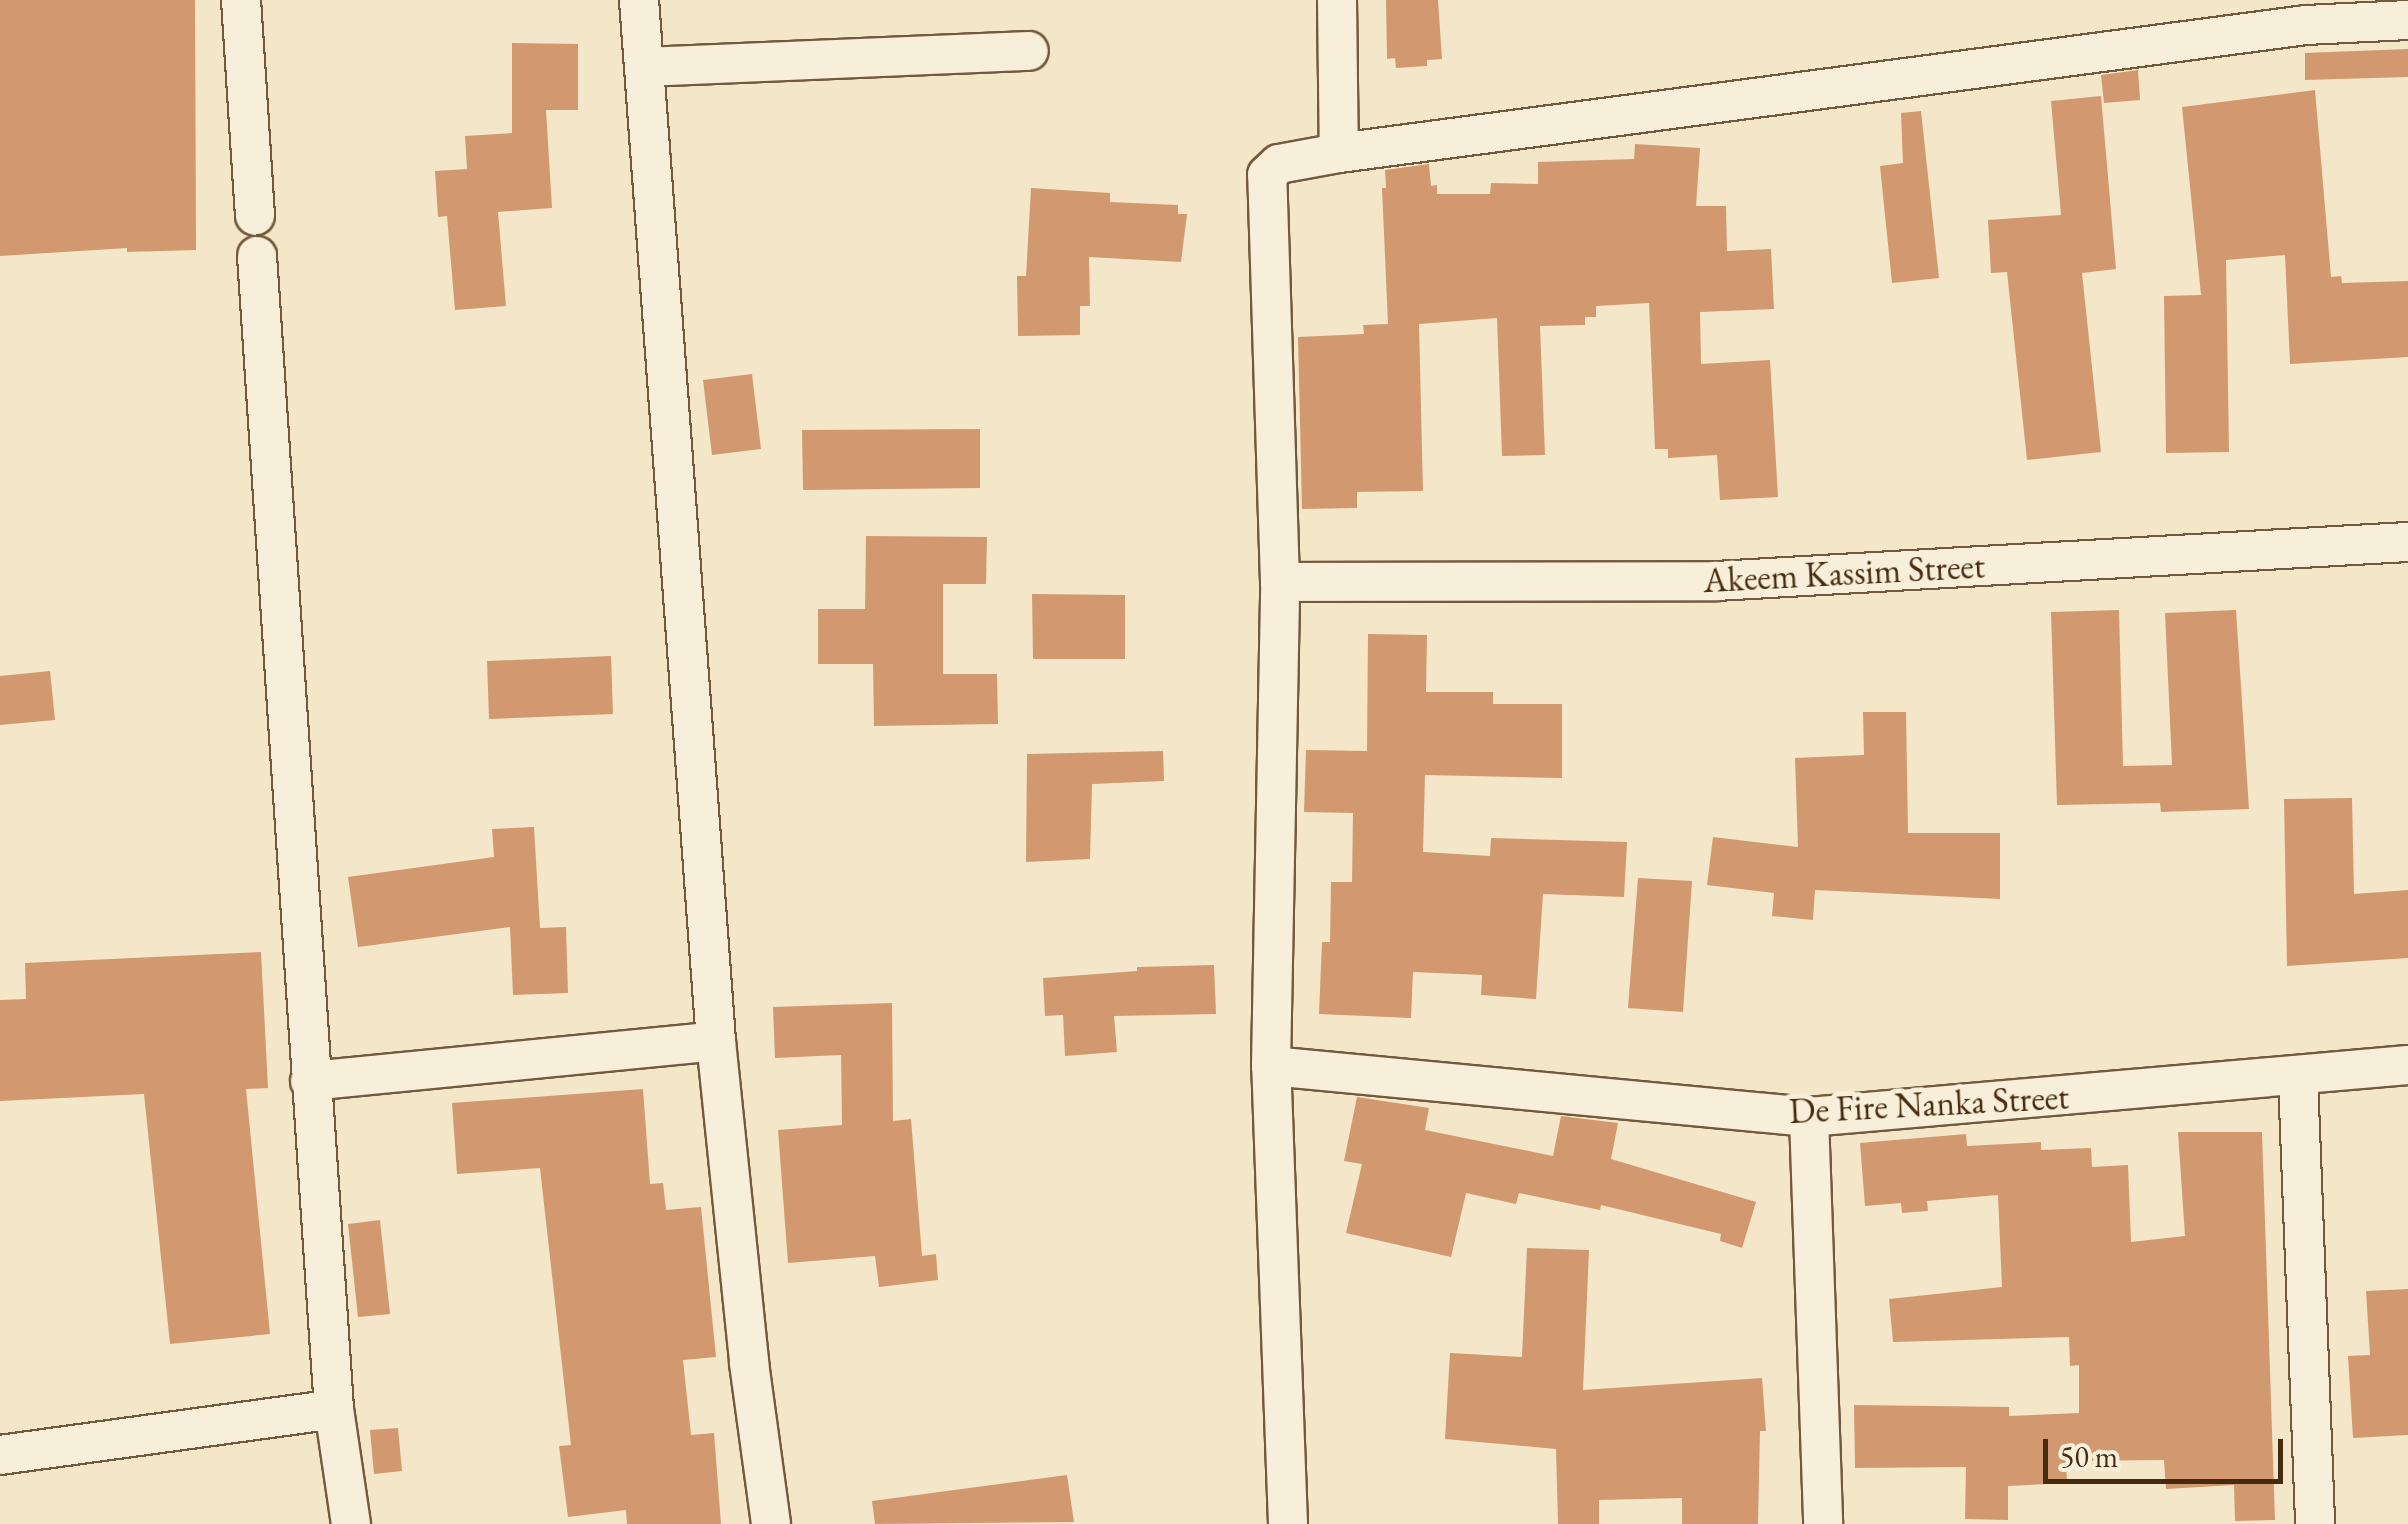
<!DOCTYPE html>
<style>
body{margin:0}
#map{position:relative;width:2408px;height:1524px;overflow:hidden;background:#f4e6c8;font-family:"EB Garamond",serif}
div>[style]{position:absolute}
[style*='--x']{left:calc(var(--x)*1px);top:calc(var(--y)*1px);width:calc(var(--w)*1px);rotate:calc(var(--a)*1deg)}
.building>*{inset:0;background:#d29970}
.roads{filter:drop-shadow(2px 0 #725a3d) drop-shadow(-2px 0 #725a3d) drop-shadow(0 2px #725a3d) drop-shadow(0 -2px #725a3d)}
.street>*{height:38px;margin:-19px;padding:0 19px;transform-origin:19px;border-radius:19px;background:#f8efdb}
span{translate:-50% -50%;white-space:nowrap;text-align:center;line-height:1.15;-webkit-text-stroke:10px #f8efdb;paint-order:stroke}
.street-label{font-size:35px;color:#472b0f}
.scale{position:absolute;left:2043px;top:1439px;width:240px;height:45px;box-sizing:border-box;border:5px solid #472b0f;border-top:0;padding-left:12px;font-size:30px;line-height:35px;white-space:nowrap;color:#472b0f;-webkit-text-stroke:8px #f8efdb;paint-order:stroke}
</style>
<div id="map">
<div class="building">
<i style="clip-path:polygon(0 0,195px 0,196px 250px,127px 252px,127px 248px,0 256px)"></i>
<i style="clip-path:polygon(1386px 0,1438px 0,1442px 59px,1427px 60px,1427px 66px,1396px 68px,1395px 58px,1387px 59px)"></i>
<i style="clip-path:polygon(512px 43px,578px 44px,578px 110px,546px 110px,552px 208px,498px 212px,506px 306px,455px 310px,447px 216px,438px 217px,435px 171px,467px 169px,465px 136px,512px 133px)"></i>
<i style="clip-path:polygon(2408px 49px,2408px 77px,2305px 80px,2305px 53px)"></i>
<i style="clip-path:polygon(2138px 70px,2140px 100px,2104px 103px,2101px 75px)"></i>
<i style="clip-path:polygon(2315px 90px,2331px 277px,2341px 276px,2342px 283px,2408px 281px,2408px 357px,2290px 364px,2285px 255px,2226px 260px,2229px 452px,2166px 453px,2164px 296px,2201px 295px,2182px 107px)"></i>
<i style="clip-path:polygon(2101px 96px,2116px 269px,2082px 273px,2101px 452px,2027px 460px,2007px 272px,1991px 273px,1988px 220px,2061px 215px,2051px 101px)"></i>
<i style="clip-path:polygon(1921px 111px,1939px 278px,1892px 283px,1880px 166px,1903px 163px,1901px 113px)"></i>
<i style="clip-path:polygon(1635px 144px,1700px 148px,1696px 206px,1726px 206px,1727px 251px,1771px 249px,1774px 309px,1700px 312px,1701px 364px,1770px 360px,1778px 497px,1720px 500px,1717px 455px,1668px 458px,1668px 449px,1655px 449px,1649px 303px,1596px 306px,1596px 317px,1585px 317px,1585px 325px,1540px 326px,1545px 455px,1502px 456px,1497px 318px,1419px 324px,1423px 491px,1357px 492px,1357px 508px,1302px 509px,1298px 337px,1364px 334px,1363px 325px,1388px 324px,1382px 188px,1386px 188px,1385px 170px,1429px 164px,1431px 186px,1437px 185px,1437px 194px,1490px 194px,1491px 183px,1538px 184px,1538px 162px,1634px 159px)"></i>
<i style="clip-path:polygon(1031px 188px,1110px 193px,1110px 202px,1178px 205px,1178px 214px,1187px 214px,1181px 262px,1089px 257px,1090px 306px,1080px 306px,1080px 335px,1018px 336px,1017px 276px,1026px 276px)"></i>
<i style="clip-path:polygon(752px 374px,761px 449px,712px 455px,703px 380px)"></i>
<i style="clip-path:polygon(980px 429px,980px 488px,803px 490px,802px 430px)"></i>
<i style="clip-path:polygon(866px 536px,987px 537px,986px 584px,943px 584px,943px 674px,997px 674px,998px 724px,874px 726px,873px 664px,818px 664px,818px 609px,865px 609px)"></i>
<i style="clip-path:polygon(1032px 594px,1125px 595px,1125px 659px,1033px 659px)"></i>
<i style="clip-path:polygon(2119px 610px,2123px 766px,2172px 765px,2165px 613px,2236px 610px,2249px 809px,2161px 812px,2160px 803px,2057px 805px,2051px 612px)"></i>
<i style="clip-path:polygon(1368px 634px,1427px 635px,1426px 692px,1493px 692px,1493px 704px,1562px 704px,1562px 778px,1425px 775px,1423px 852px,1490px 856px,1491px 838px,1627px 842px,1624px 897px,1543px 894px,1536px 999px,1481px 995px,1482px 975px,1413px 972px,1411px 1018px,1319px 1014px,1322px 942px,1330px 942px,1331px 882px,1352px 882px,1353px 813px,1304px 812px,1306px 750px,1367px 751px)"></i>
<i style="clip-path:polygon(611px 656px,613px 714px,489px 719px,487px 661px)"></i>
<i style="clip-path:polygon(50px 671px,55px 720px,0 725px,0 676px)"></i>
<i style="clip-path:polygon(1863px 712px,1906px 712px,1908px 833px,2000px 833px,2000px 899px,1815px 890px,1813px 920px,1772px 916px,1774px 893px,1707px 885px,1713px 837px,1798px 847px,1795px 758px,1864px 755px)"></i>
<i style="clip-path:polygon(1163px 751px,1164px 781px,1092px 784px,1090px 859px,1026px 862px,1027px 754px)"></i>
<i style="clip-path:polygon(2352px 798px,2354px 894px,2408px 890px,2408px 958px,2287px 966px,2284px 799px)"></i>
<i style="clip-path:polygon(534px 827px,540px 928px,566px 927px,568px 993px,513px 995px,510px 927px,358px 947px,348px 877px,494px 857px,492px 829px)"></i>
<i style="clip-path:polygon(1638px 878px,1692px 881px,1683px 1012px,1628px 1008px)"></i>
<i style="clip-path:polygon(261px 952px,268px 1088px,246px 1089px,270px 1334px,170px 1344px,144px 1094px,0 1101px,0 1000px,26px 999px,25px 963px)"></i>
<i style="clip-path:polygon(1214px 965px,1216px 1014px,1114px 1016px,1117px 1052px,1065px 1056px,1063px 1015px,1045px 1016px,1043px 978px,1137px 971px,1137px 967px)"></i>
<i style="clip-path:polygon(892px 1003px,893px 1121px,911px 1119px,922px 1256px,936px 1254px,938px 1280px,879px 1287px,875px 1256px,788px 1263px,778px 1130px,842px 1125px,841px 1055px,775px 1058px,773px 1007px)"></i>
<i style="clip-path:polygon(643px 1089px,650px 1184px,663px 1183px,666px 1210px,701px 1207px,716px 1357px,683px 1360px,691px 1435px,714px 1433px,721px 1524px,627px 1524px,626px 1510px,568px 1517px,559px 1446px,571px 1445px,540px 1168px,457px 1174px,452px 1103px)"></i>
<i style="clip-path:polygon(1357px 1097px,1429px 1108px,1425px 1130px,1553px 1156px,1561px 1116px,1618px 1123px,1611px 1159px,1756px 1202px,1742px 1248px,1720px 1241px,1721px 1234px,1601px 1205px,1600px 1210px,1519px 1193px,1516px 1204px,1466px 1193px,1451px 1257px,1346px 1233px,1362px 1164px,1344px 1161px)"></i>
<i style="clip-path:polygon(2178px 1132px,2262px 1132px,2275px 1520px,2235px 1521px,2234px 1485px,2166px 1489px,2164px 1460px,2066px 1461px,2067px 1483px,2008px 1486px,2008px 1520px,1965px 1519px,1966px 1467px,1855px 1468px,1854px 1405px,2009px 1407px,2009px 1416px,2079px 1413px,2079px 1365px,2070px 1366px,2069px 1337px,1893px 1342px,1889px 1299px,2002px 1287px,1998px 1195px,1927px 1201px,1928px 1211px,1902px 1213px,1901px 1203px,1865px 1206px,1860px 1143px,1966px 1134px,1967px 1146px,2041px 1142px,2041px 1150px,2091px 1148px,2092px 1167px,2128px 1165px,2131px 1242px,2185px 1236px)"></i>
<i style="clip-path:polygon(380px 1220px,390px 1314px,358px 1317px,348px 1224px)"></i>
<i style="clip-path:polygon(1527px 1248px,1589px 1250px,1583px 1390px,1762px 1378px,1766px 1431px,1760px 1431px,1758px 1524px,1682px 1524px,1682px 1498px,1599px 1500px,1599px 1524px,1558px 1524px,1556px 1449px,1445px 1439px,1450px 1353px,1522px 1357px)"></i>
<i style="clip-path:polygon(2408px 1289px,2408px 1435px,2353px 1438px,2348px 1356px,2370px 1355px,2366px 1291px)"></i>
<i style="clip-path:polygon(398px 1428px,402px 1471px,374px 1474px,370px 1430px)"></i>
<i style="clip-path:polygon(1067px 1475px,1074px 1522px,875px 1524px,872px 1501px)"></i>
</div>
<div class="roads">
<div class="street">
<i style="--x:241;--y:0;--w:216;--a:86.3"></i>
<i style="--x:639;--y:0;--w:1044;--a:85.77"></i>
<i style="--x:716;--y:1041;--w:324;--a:84.1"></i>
<i style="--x:749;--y:1363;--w:162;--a:82.2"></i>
<i style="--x:1337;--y:0;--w:153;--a:89.3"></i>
<i style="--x:645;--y:67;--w:384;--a:-2.4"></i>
<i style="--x:257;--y:256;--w:1156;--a:86.18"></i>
<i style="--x:334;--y:1409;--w:116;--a:81.6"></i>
<i style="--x:1280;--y:582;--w:436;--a:-0.1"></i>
<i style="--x:1716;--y:581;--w:693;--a:-3.23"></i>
<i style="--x:1271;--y:1066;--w:540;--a:5.42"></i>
<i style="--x:1809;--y:1117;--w:601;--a:-4.96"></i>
<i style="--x:2298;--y:1078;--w:446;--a:87.8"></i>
<i style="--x:310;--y:1081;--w:408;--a:-5.6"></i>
<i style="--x:1809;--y:1117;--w:407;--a:88"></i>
<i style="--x:0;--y:1455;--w:337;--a:-7.8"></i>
<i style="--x:1288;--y:1524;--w:458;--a:-92.1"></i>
<i style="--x:1271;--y:1066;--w:484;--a:-88.9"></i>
<i style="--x:1280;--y:582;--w:407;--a:-91.8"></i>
<i style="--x:1267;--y:175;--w:16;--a:-43"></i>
<i style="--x:1279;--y:164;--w:61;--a:-10.4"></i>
<i style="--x:1339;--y:153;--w:975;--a:-7.54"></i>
<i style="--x:2306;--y:25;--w:102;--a:-2.8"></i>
</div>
</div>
<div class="street-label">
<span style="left:1844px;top:573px;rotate:-3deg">Akeem Kassim Street</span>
<span style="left:1929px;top:1104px;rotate:-3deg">De Fire Nanka Street</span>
</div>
<div class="scale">50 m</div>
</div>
